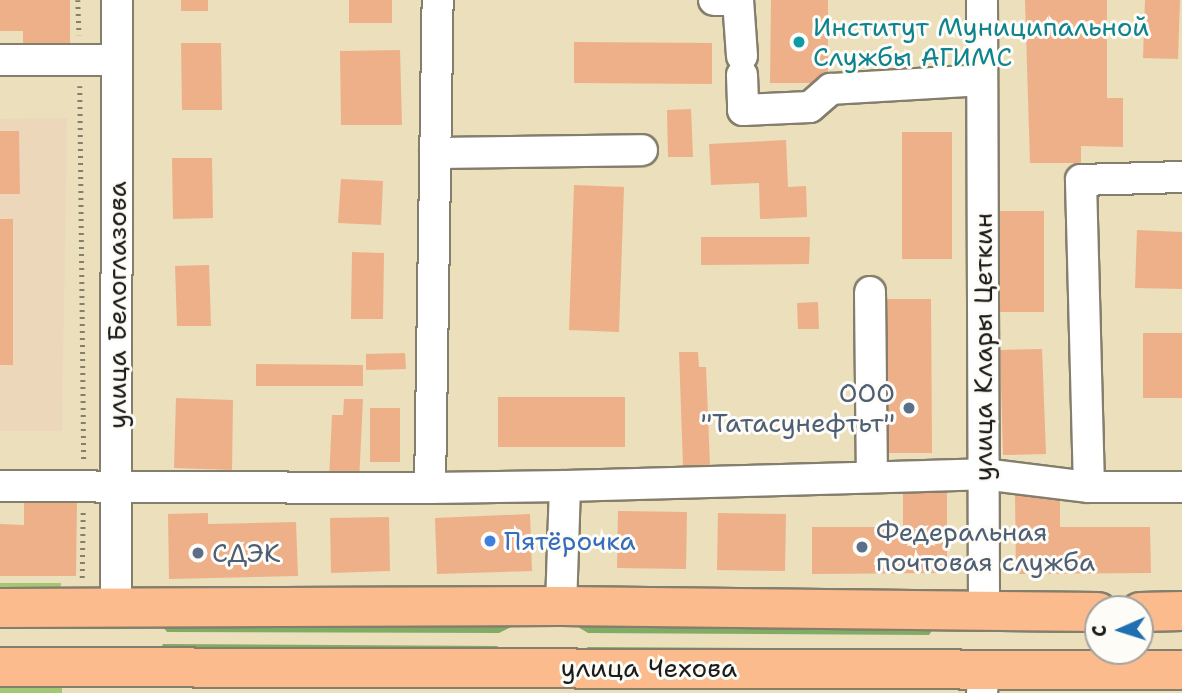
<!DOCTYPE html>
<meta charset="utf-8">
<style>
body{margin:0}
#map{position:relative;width:1182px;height:693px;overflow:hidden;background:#ebdfbc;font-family:"Shantell Sans",sans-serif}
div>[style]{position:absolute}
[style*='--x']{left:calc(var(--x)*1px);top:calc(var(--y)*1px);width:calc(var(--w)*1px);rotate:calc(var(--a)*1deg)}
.built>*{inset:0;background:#edd7ba}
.green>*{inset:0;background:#a2c873}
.forest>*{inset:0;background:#81ac65}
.building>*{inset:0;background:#eeb089}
.path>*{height:4.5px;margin-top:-2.25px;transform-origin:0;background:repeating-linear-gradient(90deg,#847e6c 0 2px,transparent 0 7px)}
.roads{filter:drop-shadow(2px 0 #847e6c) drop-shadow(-2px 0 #847e6c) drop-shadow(0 2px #847e6c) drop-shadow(0 -2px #847e6c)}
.minor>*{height:30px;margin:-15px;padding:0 15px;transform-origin:15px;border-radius:15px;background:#fff}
.major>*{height:38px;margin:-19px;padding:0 19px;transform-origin:19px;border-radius:19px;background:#fbbb8c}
.dots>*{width:19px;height:19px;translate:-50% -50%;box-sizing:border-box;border:4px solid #fdfcf7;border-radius:50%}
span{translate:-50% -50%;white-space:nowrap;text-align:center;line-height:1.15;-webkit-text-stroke:6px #fdfcf7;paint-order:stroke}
.culture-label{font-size:26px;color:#0d838f}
.left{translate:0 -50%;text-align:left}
.street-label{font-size:26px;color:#1c1c1c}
.service-label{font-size:26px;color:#4e5e75}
.right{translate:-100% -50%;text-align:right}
.shop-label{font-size:26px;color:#366cbe}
.north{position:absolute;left:1084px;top:595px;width:70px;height:70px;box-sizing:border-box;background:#fdfcf7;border:2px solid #a3a29f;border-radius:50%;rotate:267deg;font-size:19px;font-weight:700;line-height:28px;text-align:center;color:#1c1c1c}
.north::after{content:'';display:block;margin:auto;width:24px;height:32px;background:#1f6fb2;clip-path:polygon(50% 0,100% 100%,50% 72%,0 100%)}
</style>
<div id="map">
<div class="built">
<i style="clip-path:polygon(67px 118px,62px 431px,0 431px,0 119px)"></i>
</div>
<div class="green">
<i style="clip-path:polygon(0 583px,61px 583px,60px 593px,0 592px)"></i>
<i style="clip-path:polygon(0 680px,62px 680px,62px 693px,0 693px)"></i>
</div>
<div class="forest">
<i style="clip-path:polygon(160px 623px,517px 624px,499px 633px,167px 632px)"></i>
<i style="clip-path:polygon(573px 624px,936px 625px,929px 635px,588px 633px)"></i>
<i style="clip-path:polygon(163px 644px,497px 646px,510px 656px,158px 654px)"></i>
<i style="clip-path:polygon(588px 647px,934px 649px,938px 659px,572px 657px)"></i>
</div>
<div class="building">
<i style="clip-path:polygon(0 0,70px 0,70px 49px,23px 50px,23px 31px,0 31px)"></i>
<i style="clip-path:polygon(181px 0,208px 0,208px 11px,181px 11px)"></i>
<i style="clip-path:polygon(349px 0,392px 0,392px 23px,349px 23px)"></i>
<i style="clip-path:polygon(771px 0,828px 0,828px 83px,770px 83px)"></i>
<i style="clip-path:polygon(1025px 0,1107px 0,1107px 98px,1123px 98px,1123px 147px,1081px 146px,1081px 163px,1030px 163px)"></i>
<i style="clip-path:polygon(1145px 0,1180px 0,1178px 59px,1143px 58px)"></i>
<i style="clip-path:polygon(574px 42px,712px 43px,712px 84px,574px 83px)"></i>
<i style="clip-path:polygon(181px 43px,221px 43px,222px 110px,182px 110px)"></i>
<i style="clip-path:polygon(400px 50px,402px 125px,341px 125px,340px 51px)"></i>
<i style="clip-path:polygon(691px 109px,693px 157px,668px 157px,667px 110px)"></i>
<i style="clip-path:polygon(0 131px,19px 131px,20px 194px,0 194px)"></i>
<i style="clip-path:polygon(902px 132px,952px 132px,952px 259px,902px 259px)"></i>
<i style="clip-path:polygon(786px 140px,788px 187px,806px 186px,807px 217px,760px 219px,759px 183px,711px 185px,709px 144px)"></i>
<i style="clip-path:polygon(172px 158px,212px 158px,213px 218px,173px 219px)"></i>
<i style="clip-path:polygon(341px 179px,383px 181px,381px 225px,338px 223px)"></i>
<i style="clip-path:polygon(574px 185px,624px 187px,619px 332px,569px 330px)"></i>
<i style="clip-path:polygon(1000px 211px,1044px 211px,1044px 312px,1000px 312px)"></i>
<i style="clip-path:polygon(0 219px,13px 219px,13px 365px,0 365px)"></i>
<i style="clip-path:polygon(1137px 230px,1182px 232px,1182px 289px,1135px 288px)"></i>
<i style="clip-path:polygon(701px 237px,810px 237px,809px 264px,701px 265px)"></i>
<i style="clip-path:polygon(352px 252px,384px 253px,383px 319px,351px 319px)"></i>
<i style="clip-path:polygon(209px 265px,211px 326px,177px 326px,175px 266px)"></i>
<i style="clip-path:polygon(886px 299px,931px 299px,932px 453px,887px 453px)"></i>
<i style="clip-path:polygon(818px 302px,819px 329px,798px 329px,797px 303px)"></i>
<i style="clip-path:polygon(1143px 333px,1182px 333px,1182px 398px,1143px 398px)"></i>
<i style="clip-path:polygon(1042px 349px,1046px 454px,1003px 455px,1000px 350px)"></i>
<i style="clip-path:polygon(679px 352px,698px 352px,699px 367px,706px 367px,710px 465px,683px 466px)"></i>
<i style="clip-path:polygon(405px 353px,406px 369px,366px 370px,366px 354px)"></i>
<i style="clip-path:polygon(256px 364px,363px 365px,363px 386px,256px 386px)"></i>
<i style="clip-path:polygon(498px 397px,625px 397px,625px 447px,498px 447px)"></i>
<i style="clip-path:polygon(176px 398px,233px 400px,232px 470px,174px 468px)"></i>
<i style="clip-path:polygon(344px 399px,363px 399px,359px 482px,329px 481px,332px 415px,343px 415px)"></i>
<i style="clip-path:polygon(370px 408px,400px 408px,400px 462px,370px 462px)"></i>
<i style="clip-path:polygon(947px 492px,947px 573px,812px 574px,812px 527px,903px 527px,903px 493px)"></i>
<i style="clip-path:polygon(1060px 493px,1060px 527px,1150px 527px,1151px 573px,1016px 574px,1015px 494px)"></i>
<i style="clip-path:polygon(24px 502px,77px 502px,76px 576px,0 576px,0 524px,24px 525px)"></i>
<i style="clip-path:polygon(618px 511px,687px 512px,686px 569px,617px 568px)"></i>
<i style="clip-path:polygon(208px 513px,208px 524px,296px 522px,298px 576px,169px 579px,168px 514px)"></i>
<i style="clip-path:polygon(718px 513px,786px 514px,785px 571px,717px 570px)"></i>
<i style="clip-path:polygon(530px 514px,532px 571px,437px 574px,435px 518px)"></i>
<i style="clip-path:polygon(389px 517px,390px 571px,331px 573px,330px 518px)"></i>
</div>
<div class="path">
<i style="--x:78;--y:0;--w:35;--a:88"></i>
<i style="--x:80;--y:86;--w:376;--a:89.4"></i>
<i style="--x:82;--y:578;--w:69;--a:-89.2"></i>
</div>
<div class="roads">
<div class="minor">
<i style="--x:714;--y:0;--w:24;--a:0"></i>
<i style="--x:738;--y:0;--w:56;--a:85.9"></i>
<i style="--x:982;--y:0;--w:613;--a:89.81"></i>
<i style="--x:0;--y:60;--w:117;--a:0"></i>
<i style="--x:742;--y:75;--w:35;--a:88"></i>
<i style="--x:743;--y:110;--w:67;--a:-2.6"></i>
<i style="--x:810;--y:107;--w:28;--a:-41"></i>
<i style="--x:831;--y:89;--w:151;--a:-3.4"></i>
<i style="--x:435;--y:153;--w:207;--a:-0.8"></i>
<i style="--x:870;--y:292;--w:185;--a:89.4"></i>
<i style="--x:0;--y:486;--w:430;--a:0.3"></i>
<i style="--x:430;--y:488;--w:488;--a:-89.1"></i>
<i style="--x:565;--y:486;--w:418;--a:-1.6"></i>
<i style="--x:983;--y:474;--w:107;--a:7"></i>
<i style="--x:1089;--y:487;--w:93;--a:0"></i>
<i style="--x:1089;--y:487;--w:307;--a:-91.5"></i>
<i style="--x:1081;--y:180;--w:101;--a:-1.7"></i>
<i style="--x:430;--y:488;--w:135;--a:-0.8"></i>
<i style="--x:565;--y:486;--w:120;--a:91.9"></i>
<i style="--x:116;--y:609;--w:609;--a:-89.91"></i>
<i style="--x:982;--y:693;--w:25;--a:-85"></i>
</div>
<div class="major">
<i style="--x:0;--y:608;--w:561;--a:-0.2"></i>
<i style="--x:561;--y:606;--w:537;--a:0.64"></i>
<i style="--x:1140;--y:612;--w:42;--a:-1.4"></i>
<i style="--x:0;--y:667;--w:1182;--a:0.15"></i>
</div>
</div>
<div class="dots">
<i style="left:799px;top:42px;background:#0f9aa8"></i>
<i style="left:909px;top:408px;background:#5c6f8a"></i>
<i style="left:490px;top:541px;background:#3f7fe0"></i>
<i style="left:862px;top:547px;background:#5c6f8a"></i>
<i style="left:198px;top:553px;background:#5c6f8a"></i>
</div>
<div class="culture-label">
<span class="left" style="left:813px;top:42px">Институт Муниципальной<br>Службы АГИМС</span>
</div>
<div class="street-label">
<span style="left:117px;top:305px;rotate:-90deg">улица Белоглазова</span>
<span style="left:983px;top:347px;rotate:-90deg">улица Клары Цеткин</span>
<span style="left:649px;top:668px">улица Чехова</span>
</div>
<div class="service-label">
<span class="right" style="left:895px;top:408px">ООО<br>"Татасунефтьт"</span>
<span class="left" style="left:876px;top:547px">Федеральная<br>почтовая служба</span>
<span class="left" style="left:212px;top:553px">СДЭК</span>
</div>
<div class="shop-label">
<span class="left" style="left:504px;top:541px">Пятёрочка</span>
</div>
<div class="north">С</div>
</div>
